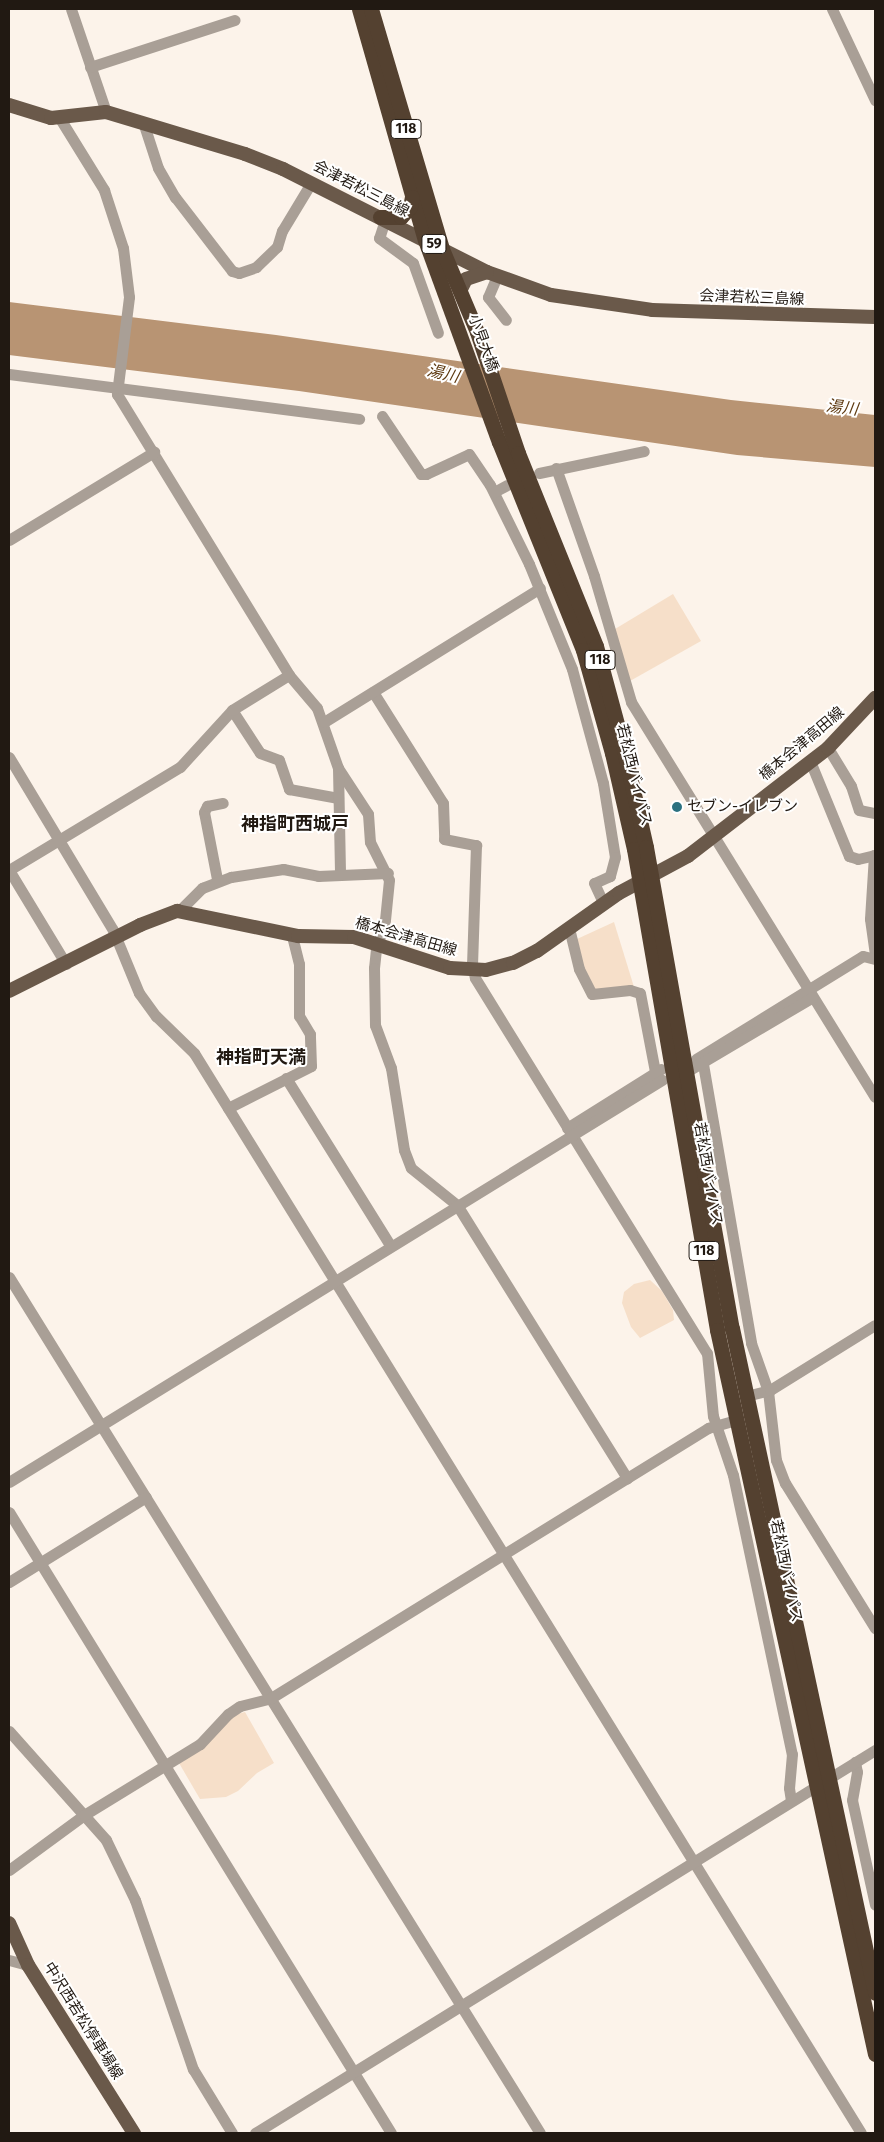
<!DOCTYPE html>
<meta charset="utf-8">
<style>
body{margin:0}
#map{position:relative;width:884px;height:2142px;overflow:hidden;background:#fcf3ea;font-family:"Fira Sans","Noto Sans JP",sans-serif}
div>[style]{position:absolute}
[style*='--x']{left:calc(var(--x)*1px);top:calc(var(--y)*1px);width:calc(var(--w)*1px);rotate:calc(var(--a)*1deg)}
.green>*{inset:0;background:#f6dfc9}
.water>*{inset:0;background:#b89473}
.minor>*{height:11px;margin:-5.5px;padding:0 5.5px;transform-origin:5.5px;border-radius:5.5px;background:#a99f96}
.major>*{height:14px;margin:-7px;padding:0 7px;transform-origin:7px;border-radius:7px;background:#6a594a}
.highway>*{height:15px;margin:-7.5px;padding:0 7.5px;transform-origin:7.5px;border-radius:7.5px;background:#544130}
.dots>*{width:14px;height:14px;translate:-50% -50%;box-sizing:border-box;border:2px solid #fff;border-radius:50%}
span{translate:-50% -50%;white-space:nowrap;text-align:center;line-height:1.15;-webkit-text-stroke:4px #fff;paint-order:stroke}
.shield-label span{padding:1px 4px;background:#fff;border:1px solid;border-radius:4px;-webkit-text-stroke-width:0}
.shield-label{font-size:14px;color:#211912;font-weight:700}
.street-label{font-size:15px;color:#211912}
.poi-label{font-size:15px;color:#211912}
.left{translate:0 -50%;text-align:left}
.water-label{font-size:16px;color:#5e3a11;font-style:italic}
.quarter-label{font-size:18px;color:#211912;font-weight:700}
.frame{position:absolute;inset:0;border:10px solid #211912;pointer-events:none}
</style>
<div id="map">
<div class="green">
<i style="clip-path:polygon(673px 594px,701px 641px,630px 681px,615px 629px)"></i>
<i style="clip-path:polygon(614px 922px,634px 987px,597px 994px,579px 965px,577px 939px)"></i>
<i style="clip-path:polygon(650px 1280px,662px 1291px,673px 1310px,674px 1320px,640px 1338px,631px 1327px,622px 1303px,624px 1292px,634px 1284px)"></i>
<i style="clip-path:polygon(245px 1712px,274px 1763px,257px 1773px,238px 1791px,226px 1797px,200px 1799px,179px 1763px,234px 1715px)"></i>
</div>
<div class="water">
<i style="clip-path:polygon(9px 302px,276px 335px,731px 400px,875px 415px,875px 467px,737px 455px,299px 391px,9px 355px)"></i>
</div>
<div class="minor">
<i style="--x:71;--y:9;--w:109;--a:71.2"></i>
<i style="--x:832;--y:9;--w:101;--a:64.7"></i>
<i style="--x:90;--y:67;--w:152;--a:-18"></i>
<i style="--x:59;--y:117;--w:86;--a:58.3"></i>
<i style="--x:104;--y:190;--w:61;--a:71.9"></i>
<i style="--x:123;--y:248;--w:49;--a:83"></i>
<i style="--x:129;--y:297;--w:98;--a:97.1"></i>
<i style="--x:117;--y:394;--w:329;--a:58.5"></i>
<i style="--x:289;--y:675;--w:43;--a:49.7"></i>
<i style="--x:317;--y:708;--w:64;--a:70.7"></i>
<i style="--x:338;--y:768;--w:55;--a:56.9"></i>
<i style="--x:368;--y:814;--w:28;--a:86"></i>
<i style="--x:370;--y:842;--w:42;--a:63.4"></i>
<i style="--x:389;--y:880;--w:40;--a:95.7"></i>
<i style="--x:385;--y:920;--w:30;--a:107"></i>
<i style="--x:376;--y:949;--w:19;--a:96"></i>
<i style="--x:374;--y:968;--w:57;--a:89"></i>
<i style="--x:375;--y:1025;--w:46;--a:69.6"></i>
<i style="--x:391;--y:1068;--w:83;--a:81"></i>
<i style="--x:404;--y:1150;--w:19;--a:69"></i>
<i style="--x:411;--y:1168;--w:59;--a:38.8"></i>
<i style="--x:457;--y:1205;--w:322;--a:58.1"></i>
<i style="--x:143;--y:122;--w:48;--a:71.9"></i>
<i style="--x:158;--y:168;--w:34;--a:60"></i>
<i style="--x:175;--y:197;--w:93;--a:52.4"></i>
<i style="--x:232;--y:271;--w:7;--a:16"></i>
<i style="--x:239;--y:273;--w:18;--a:-19"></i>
<i style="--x:256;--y:267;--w:29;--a:-44"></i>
<i style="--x:277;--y:247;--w:17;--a:-73"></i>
<i style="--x:282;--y:231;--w:56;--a:-58.9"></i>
<i style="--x:385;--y:220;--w:19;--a:108"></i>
<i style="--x:379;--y:238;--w:42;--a:36.3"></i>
<i style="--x:413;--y:263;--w:74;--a:70.3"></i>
<i style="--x:497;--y:276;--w:23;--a:113"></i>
<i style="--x:488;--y:297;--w:29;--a:52"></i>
<i style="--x:9;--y:374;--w:353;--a:7.3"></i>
<i style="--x:382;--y:416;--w:70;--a:56.1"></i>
<i style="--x:421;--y:474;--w:5;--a:0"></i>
<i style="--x:426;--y:474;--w:47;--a:-24.9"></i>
<i style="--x:469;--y:454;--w:37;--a:56"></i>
<i style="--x:490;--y:485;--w:88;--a:63.7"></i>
<i style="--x:529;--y:564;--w:113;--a:67.7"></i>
<i style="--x:572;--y:669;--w:118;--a:74.8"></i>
<i style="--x:603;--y:783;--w:75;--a:80.8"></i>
<i style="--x:615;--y:857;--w:20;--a:105"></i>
<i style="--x:610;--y:876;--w:17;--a:156"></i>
<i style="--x:594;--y:883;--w:23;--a:65"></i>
<i style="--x:556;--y:468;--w:114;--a:70.6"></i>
<i style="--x:594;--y:576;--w:131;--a:73.6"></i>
<i style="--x:631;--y:702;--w:464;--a:58.3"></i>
<i style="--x:539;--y:473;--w:107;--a:-11.8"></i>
<i style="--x:494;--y:492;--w:15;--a:-28"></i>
<i style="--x:9;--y:540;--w:170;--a:-31.3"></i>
<i style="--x:373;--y:692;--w:131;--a:57.8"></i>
<i style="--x:443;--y:803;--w:36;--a:88"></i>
<i style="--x:444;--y:839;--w:33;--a:11"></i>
<i style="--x:476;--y:845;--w:118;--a:91.9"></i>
<i style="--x:472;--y:963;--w:15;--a:79"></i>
<i style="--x:475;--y:978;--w:441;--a:58.3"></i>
<i style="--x:707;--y:1353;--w:63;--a:84.6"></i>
<i style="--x:713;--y:1416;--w:62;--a:71.3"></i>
<i style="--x:733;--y:1475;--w:285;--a:78.1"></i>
<i style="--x:792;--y:1754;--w:34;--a:95"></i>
<i style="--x:789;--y:1788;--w:12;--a:81"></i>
<i style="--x:232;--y:710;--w:51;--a:56.9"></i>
<i style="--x:260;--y:753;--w:20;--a:20"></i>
<i style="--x:279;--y:760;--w:31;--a:71"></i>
<i style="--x:289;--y:789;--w:50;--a:10.4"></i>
<i style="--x:324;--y:722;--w:254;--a:-31.8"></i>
<i style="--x:828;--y:748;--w:44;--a:58.8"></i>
<i style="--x:851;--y:786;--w:25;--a:72"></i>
<i style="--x:859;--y:810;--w:16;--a:11"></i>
<i style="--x:9;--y:757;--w:202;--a:59"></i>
<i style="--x:113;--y:930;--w:68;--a:67.6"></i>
<i style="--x:139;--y:993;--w:29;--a:54"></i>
<i style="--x:156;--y:1016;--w:53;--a:44.2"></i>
<i style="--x:194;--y:1053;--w:1269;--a:58.3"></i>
<i style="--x:810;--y:761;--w:103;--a:67.7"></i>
<i style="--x:849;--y:856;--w:9;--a:18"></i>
<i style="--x:858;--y:859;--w:17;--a:-13"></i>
<i style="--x:338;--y:768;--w:105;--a:88.9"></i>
<i style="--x:874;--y:855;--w:64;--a:93.6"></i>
<i style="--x:870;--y:919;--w:36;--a:82"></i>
<i style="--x:9;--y:870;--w:200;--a:-31.1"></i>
<i style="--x:180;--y:767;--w:77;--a:-47.6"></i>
<i style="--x:232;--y:710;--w:67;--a:-31.6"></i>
<i style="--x:9;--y:870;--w:110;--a:58.8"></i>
<i style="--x:217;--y:879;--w:68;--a:-101"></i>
<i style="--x:204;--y:812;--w:7;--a:-63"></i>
<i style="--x:207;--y:806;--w:16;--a:-11"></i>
<i style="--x:179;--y:911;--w:33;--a:-45"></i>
<i style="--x:202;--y:888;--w:31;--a:-21"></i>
<i style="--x:231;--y:877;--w:53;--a:-8.7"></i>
<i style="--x:283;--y:869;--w:36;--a:11"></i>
<i style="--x:318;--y:876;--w:70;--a:-2.5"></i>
<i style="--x:569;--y:928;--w:42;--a:76.3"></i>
<i style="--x:579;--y:969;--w:28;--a:63"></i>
<i style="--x:592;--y:994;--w:38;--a:-6"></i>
<i style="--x:630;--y:990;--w:10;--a:17"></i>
<i style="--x:640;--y:993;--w:80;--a:79.2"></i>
<i style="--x:696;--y:1059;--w:196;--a:-31.7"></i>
<i style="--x:863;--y:956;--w:12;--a:14"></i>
<i style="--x:703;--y:1064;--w:283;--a:80.2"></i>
<i style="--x:751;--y:1343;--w:51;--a:70.5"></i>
<i style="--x:768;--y:1391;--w:69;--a:83.4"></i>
<i style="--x:776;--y:1460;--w:25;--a:69"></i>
<i style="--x:785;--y:1483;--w:171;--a:58.2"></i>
<i style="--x:686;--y:1072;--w:147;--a:-30.6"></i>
<i style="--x:286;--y:1078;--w:197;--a:58.1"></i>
<i style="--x:228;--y:1108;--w:93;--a:-26.8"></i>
<i style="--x:311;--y:1066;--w:32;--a:-92"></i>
<i style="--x:310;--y:1034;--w:21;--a:-121"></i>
<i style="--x:299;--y:1016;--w:52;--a:-90"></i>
<i style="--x:299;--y:964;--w:30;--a:-104"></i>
<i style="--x:567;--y:1128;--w:111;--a:-32.1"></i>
<i style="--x:9;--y:1277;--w:1007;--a:58.19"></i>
<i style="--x:746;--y:1396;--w:25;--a:-14"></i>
<i style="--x:770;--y:1390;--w:123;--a:-31.8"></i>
<i style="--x:9;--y:1482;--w:767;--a:-31.62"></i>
<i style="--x:9;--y:1512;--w:729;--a:58.4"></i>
<i style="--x:9;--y:1582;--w:161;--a:-31.8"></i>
<i style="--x:9;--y:1731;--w:146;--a:48.3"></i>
<i style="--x:106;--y:1840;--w:67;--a:64.2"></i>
<i style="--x:135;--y:1900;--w:179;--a:71.1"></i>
<i style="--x:193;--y:2069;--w:75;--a:58.6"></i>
<i style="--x:855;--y:1762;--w:10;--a:79"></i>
<i style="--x:857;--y:1772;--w:28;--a:100"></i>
<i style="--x:852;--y:1800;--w:107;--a:77.6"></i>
<i style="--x:9;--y:1870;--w:93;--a:-36.3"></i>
<i style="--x:84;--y:1815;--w:136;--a:-31.5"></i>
<i style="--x:200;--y:1744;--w:41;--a:-47"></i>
<i style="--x:228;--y:1714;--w:14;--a:-34"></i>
<i style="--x:240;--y:1706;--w:32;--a:-14"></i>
<i style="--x:271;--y:1698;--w:514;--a:-31.71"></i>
<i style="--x:708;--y:1428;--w:29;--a:-16"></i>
<i style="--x:9;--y:1960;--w:20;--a:15"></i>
<i style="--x:255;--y:2133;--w:729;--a:-31.71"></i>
</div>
<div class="major">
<i style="--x:9;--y:105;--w:44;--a:17.2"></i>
<i style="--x:51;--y:118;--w:55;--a:-6.2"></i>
<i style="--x:106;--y:112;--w:145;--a:16.8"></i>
<i style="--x:245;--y:154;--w:41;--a:21.5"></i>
<i style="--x:283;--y:169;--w:229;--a:26.8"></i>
<i style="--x:487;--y:272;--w:68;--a:19.8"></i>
<i style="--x:551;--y:295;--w:102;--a:8.4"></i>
<i style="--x:652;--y:310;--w:223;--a:1.8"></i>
<i style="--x:460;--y:291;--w:13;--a:-63"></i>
<i style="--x:466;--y:279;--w:22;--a:-18"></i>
<i style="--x:9;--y:991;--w:147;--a:-26.7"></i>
<i style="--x:140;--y:925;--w:40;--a:-21"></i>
<i style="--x:177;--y:911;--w:124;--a:11.7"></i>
<i style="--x:298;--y:936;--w:56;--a:1"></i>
<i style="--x:354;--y:937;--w:101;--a:17.9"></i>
<i style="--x:450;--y:968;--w:36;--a:3"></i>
<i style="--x:486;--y:970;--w:28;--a:-15"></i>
<i style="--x:513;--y:963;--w:27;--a:-27"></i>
<i style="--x:537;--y:951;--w:100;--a:-35.3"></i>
<i style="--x:619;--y:893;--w:78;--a:-28.2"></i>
<i style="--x:688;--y:856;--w:177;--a:-37.6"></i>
<i style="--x:828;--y:748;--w:69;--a:-46.8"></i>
<i style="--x:9;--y:1923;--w:46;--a:65.7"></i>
<i style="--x:28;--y:1965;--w:199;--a:57.8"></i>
</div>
<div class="highway">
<i style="--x:359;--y:9;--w:240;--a:74.1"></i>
<i style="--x:425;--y:240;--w:215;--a:69.9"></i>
<i style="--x:499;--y:442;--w:224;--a:68"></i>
<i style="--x:583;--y:650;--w:107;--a:74.3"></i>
<i style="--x:612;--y:753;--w:98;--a:77.1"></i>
<i style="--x:634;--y:849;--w:488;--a:80.2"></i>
<i style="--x:717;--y:1330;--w:741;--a:77.69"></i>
<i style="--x:371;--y:9;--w:250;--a:73.5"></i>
<i style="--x:442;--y:249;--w:90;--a:67.1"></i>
<i style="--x:477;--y:332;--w:128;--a:71.3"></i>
<i style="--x:518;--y:453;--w:208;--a:68"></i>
<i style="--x:596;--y:646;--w:108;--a:74.9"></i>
<i style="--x:624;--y:750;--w:99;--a:77.2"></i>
<i style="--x:646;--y:847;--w:489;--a:79.9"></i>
<i style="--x:732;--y:1328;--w:680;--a:77.86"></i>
<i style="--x:380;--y:217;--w:21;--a:0"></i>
<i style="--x:401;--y:217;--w:13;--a:-48"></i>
<i style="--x:410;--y:207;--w:10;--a:-79"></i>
</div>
<div class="dots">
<i style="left:677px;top:807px;background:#2c7180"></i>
</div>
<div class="shield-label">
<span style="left:406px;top:129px">118</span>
<span style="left:434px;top:244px">59</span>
<span style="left:600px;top:660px">118</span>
<span style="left:704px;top:1251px">118</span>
</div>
<div class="street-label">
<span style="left:361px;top:189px;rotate:27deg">会津若松三島線</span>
<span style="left:752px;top:298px;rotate:2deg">会津若松三島線</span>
<span style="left:483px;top:343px;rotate:70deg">小見大橋</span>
<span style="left:802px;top:744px;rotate:-40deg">橋本会津高田線</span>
<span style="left:634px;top:775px;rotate:76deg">若松西バイパス</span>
<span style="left:406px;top:937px;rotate:16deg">橋本会津高田線</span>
<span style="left:708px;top:1174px;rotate:80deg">若松西バイパス</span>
<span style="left:786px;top:1571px;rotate:78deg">若松西バイパス</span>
<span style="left:83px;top:2021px;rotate:58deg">中沢西若松停車場線</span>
</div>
<div class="poi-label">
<span class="left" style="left:687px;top:807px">セブン-イレブン</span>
</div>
<div class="water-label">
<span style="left:443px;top:374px;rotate:13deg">湯川</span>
<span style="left:842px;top:408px;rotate:7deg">湯川</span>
</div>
<div class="quarter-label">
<span style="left:295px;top:824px">神指町西城戸</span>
<span style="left:261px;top:1057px">神指町天満</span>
</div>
<div class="frame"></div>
</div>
